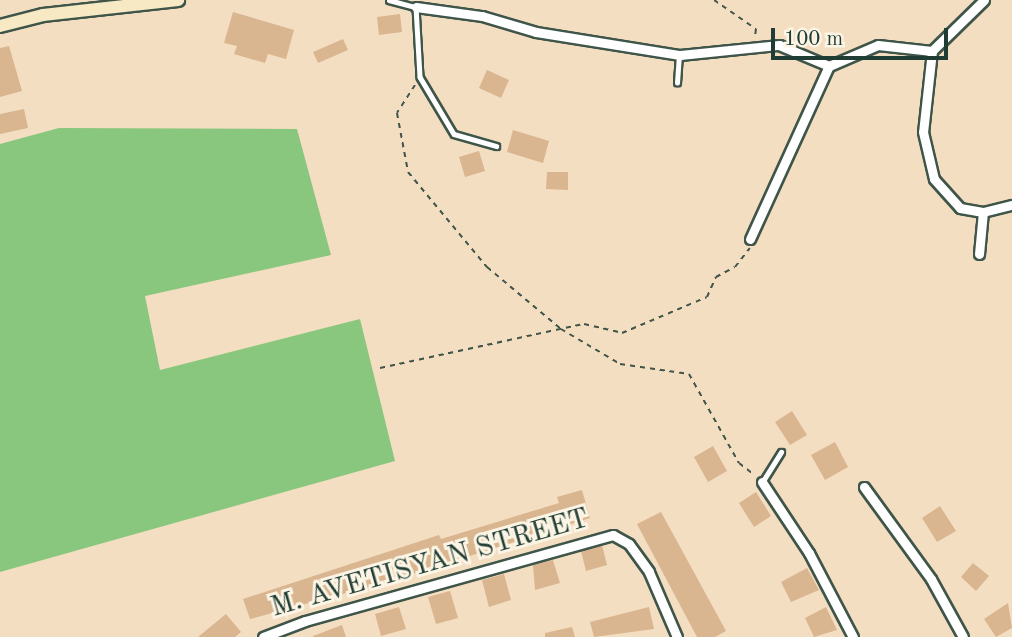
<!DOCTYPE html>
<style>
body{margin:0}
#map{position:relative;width:1012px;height:637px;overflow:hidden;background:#f4dec1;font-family:"Old Standard TT",serif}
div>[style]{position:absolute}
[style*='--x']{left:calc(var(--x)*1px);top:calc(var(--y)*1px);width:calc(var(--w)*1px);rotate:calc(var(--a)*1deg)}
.green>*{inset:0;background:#88c77d}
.building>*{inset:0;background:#d9b590}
.path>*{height:2px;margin-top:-1px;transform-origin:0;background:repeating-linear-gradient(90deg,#3f5549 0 5px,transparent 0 10px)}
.roads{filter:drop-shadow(2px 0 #3f5549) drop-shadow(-2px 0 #3f5549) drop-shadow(0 2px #3f5549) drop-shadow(0 -2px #3f5549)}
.lane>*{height:4.5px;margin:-2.25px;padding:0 2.25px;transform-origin:2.25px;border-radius:2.25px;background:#fff}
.street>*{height:9px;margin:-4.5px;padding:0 4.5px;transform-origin:4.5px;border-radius:4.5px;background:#fff}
.secondary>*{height:12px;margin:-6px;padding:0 6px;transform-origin:6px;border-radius:6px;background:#f6e9c3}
span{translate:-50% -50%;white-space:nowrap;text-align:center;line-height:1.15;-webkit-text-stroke:6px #fcf5e5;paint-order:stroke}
.street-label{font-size:28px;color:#1f3d34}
.scale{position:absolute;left:771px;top:28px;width:177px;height:32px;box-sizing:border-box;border:4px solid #1f3d34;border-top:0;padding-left:9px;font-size:21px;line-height:24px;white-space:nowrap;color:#1f3d34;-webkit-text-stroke:5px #fcf5e5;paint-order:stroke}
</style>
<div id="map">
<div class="green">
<i style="clip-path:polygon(59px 128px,297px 129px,331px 255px,145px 296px,160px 370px,360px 319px,395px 461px,0 572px,0 144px)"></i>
</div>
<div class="building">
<i style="clip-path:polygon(233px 12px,294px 30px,286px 59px,268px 54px,265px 63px,234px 54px,237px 46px,224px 43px)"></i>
<i style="clip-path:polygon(400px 14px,402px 32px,379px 35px,377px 17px)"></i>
<i style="clip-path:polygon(343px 39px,348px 50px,318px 63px,313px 52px)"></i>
<i style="clip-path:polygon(9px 46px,22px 91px,0 97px,0 48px)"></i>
<i style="clip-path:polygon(487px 70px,509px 80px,501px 98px,479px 88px)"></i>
<i style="clip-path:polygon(24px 109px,28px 128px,0 134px,0 114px)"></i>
<i style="clip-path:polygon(513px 130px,549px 141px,543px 163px,507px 152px)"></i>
<i style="clip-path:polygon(479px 151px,485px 171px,465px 177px,459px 157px)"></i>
<i style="clip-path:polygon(547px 172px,568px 172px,568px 190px,546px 189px)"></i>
<i style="clip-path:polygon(792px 411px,807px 435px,790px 445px,775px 422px)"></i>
<i style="clip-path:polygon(835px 442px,848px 467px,825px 480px,811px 455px)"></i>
<i style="clip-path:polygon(713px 446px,727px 471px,708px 482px,694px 457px)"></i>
<i style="clip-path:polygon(582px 490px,590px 518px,394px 580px,250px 619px,243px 599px,439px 535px,441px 539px,559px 503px,557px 497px)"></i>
<i style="clip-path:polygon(756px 492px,771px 516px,754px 527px,739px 503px)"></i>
<i style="clip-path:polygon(940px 506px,956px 531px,937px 542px,922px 518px)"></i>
<i style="clip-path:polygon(661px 512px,726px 631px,715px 637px,697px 637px,637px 524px)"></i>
<i style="clip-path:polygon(602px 545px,607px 565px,586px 571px,581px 551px)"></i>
<i style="clip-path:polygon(553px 560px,560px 583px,535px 590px,533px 565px)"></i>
<i style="clip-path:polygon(973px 563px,989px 576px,976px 591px,961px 577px)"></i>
<i style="clip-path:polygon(807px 568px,819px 590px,791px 602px,781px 582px)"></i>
<i style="clip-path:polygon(504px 574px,511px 600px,489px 607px,482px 580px)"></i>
<i style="clip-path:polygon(450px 591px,458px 618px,436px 624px,428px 597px)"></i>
<i style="clip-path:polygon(1008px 603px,1012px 628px,996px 637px,984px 619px)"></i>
<i style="clip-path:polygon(399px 607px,406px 629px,381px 636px,375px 614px)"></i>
<i style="clip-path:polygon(649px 607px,654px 629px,594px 637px,590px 622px)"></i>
<i style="clip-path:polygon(826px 607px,837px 630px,814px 637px,805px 618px)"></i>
<i style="clip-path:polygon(226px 614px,241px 632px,235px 637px,198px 637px)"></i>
<i style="clip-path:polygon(342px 625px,346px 637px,313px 637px,313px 636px)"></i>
<i style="clip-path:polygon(572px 627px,575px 637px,545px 637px,545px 633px)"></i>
</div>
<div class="path">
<i style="--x:714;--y:0;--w:51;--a:34.6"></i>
<i style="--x:756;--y:29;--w:7;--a:98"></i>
<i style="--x:415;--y:85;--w:33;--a:123"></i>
<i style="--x:397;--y:113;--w:60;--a:79.4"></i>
<i style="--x:408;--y:172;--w:124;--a:50.3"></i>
<i style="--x:487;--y:267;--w:97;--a:40"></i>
<i style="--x:561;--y:329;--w:69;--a:30.7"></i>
<i style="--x:620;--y:364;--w:70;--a:8.2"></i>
<i style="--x:689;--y:374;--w:102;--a:60.7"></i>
<i style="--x:739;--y:463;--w:18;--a:38"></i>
<i style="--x:380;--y:368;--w:209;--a:-12.2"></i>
<i style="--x:584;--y:324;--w:39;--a:13"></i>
<i style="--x:622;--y:333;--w:92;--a:-23"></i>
<i style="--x:707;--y:297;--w:22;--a:-66"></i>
<i style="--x:716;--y:277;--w:21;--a:-28"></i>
<i style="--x:735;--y:267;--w:24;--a:-52"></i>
</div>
<div class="roads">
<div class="lane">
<i style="--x:389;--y:0;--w:28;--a:15"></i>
<i style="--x:416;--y:7;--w:70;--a:86.7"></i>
<i style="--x:420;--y:77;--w:66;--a:59.2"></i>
<i style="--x:454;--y:134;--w:44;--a:15.9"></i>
<i style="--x:677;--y:83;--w:28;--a:-86"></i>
<i style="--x:763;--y:481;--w:34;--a:-58"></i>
</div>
<div class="street">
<i style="--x:984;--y:0;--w:73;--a:135.6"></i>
<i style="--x:932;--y:51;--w:81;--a:96.3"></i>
<i style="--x:923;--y:132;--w:48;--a:76.8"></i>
<i style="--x:934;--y:179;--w:39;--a:48"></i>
<i style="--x:960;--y:208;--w:23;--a:10"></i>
<i style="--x:983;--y:212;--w:30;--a:-14"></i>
<i style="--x:416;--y:7;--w:67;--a:7.8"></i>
<i style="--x:482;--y:16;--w:56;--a:16.5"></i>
<i style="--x:536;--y:32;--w:146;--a:9.1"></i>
<i style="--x:680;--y:55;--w:100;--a:-5.8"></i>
<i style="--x:779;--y:45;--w:54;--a:22.8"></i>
<i style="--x:750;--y:239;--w:190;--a:-65.5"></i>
<i style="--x:829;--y:66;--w:53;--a:-23.2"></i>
<i style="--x:878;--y:45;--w:54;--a:6.3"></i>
<i style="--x:979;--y:254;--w:42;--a:-84.6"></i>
<i style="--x:762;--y:482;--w:85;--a:56.5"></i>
<i style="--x:809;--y:553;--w:95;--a:62.4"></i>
<i style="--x:864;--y:487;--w:114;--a:53.9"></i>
<i style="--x:931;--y:579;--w:66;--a:61.1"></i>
<i style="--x:263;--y:637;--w:45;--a:-20.9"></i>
<i style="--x:305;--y:621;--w:320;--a:-15.6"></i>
<i style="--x:613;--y:535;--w:18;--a:29"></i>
<i style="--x:629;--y:544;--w:34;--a:54"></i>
<i style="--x:649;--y:572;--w:71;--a:66.7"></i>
</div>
<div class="secondary">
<i style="--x:0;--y:26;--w:44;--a:-14.3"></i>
<i style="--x:43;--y:15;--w:136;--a:-6.3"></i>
</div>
</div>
<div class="street-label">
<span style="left:430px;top:564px;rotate:-16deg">M. AVETISYAN STREET</span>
</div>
<div class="scale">100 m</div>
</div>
